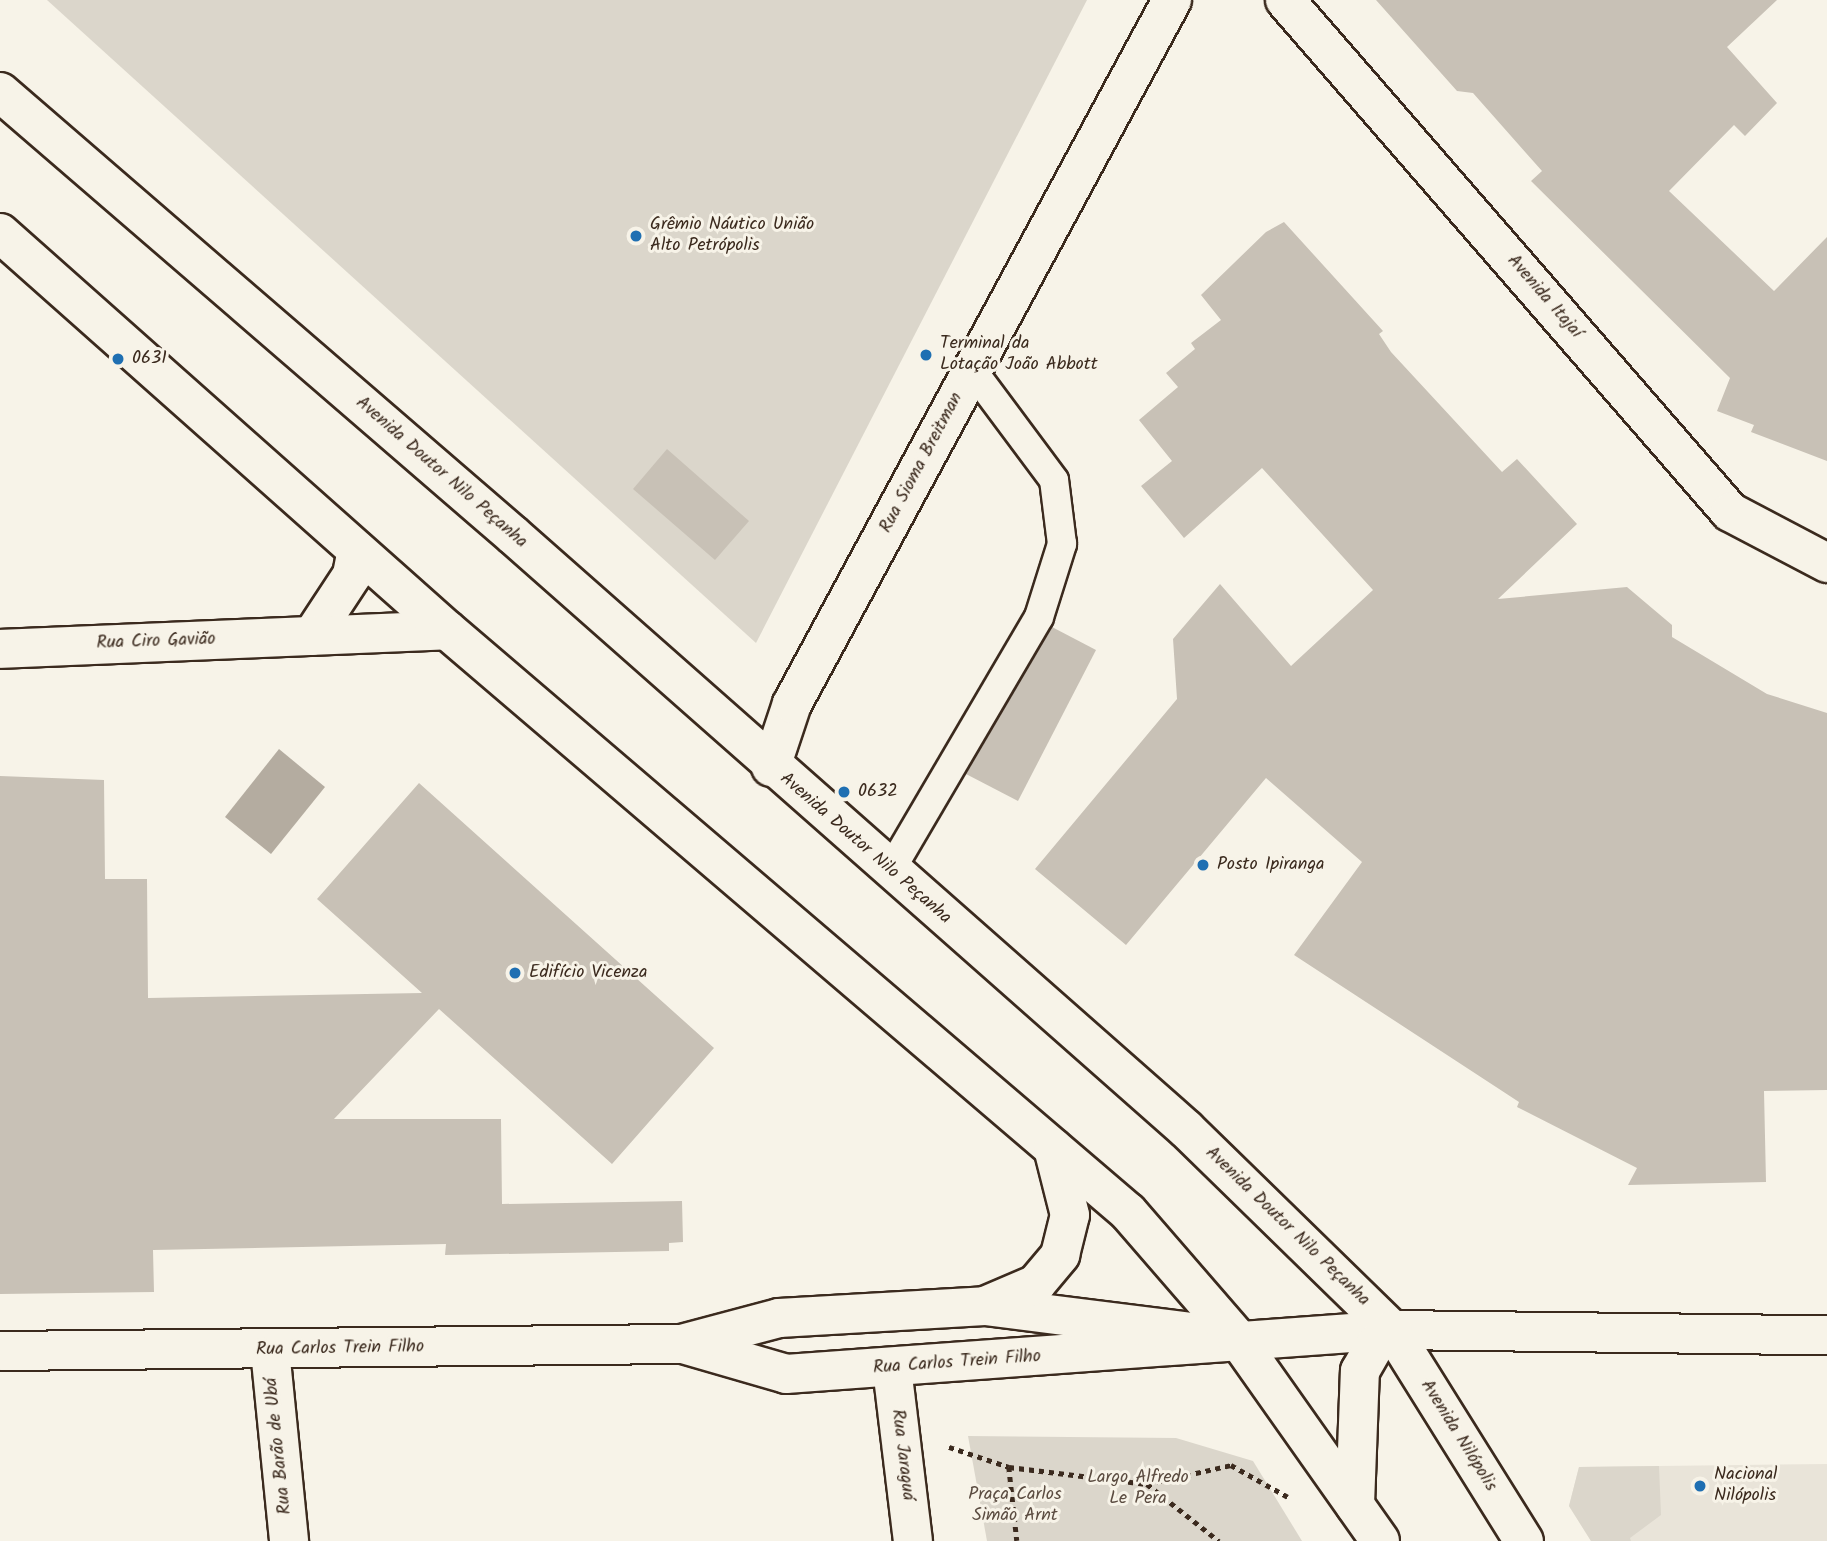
<!DOCTYPE html>
<meta charset="utf-8">
<style>
body{margin:0}
#map{position:relative;width:1827px;height:1541px;overflow:hidden;background:#f7f3e8;font-family:Kalam,sans-serif}
div>[style]{position:absolute}
[style*='--x']{left:calc(var(--x)*1px);top:calc(var(--y)*1px);width:calc(var(--w)*1px);rotate:calc(var(--a)*1deg)}
.built>*{inset:0;background:#e9e4d9}
.green>*{inset:0;background:#dbd6cb}
.water>*{inset:0;background:#b4aca0}
.building>*{inset:0;background:#c8c1b6}
.path>*{height:4.5px;margin-top:-2.25px;transform-origin:0;background:repeating-linear-gradient(90deg,#3b2a1e 0 5px,transparent 0 10px)}
.roads{filter:drop-shadow(2px 0 #3b2a1e) drop-shadow(-2px 0 #3b2a1e) drop-shadow(0 2px #3b2a1e) drop-shadow(0 -2px #3b2a1e)}
.service>*{height:28px;margin:-14px;padding:0 14px;transform-origin:14px;border-radius:14px;background:#f7f3e8}
.minor>*{height:38px;margin:-19px;padding:0 19px;transform-origin:19px;border-radius:19px;background:#f7f3e8}
.tertiary>*{height:38px;margin:-19px;padding:0 19px;transform-origin:19px;border-radius:19px;background:#f7f3e8}
.secondary>*{height:38px;margin:-19px;padding:0 19px;transform-origin:19px;border-radius:19px;background:#f7f3e8}
.dots>*{width:19px;height:19px;translate:-50% -50%;box-sizing:border-box;border:4px solid #f7f3e8;border-radius:50%}
span{translate:-50% -50%;white-space:nowrap;text-align:center;line-height:1.15;-webkit-text-stroke:6px #f7f3e8;paint-order:stroke}
.poi-label{font-size:18px;color:#3b2a1e}
.left{translate:0 -50%;text-align:left}
.street-label{font-size:18px;color:#3b2a1e}
.park-label{font-size:18px;color:#5b4c41}
</style>
<div id="map">
<div class="built">
<i style="clip-path:polygon(1827px 1464px,1827px 1541px,1591px 1541px,1569px 1506px,1579px 1467px)"></i>
</div>
<div class="green">
<i style="clip-path:polygon(47px 0,1087px 0,756px 643px)"></i>
<i style="clip-path:polygon(968px 1436px,1176px 1438px,1253px 1461px,1302px 1541px,987px 1541px)"></i>
<i style="clip-path:polygon(1659px 1466px,1661px 1515px,1630px 1538px,1631px 1541px,1591px 1541px,1569px 1506px,1579px 1467px)"></i>
</div>
<div class="water">
<i style="clip-path:polygon(279px 749px,325px 787px,271px 854px,225px 817px)"></i>
</div>
<div class="building">
<i style="clip-path:polygon(1376px 0,1777px 0,1727px 47px,1777px 103px,1745px 136px,1734px 125px,1669px 191px,1774px 291px,1827px 237px,1827px 461px,1751px 432px,1754px 425px,1717px 411px,1730px 378px,1531px 181px,1542px 171px,1473px 93px,1457px 91px)"></i>
<i style="clip-path:polygon(1284px 222px,1383px 331px,1379px 334px,1391px 352px,1502px 472px,1517px 459px,1577px 524px,1498px 599px,1627px 587px,1672px 625px,1672px 637px,1767px 694px,1827px 713px,1827px 1090px,1764px 1091px,1766px 1182px,1628px 1185px,1637px 1168px,1517px 1107px,1519px 1102px,1294px 955px,1362px 862px,1266px 778px,1126px 945px,1035px 869px,1177px 699px,1173px 639px,1220px 584px,1291px 666px,1373px 590px,1262px 468px,1184px 538px,1141px 486px,1172px 461px,1139px 420px,1178px 387px,1166px 373px,1195px 349px,1191px 343px,1221px 320px,1201px 295px,1266px 232px)"></i>
<i style="clip-path:polygon(667px 449px,749px 521px,715px 560px,633px 489px)"></i>
<i style="clip-path:polygon(1052px 627px,1096px 650px,1018px 801px,966px 774px)"></i>
<i style="clip-path:polygon(0 776px,104px 780px,105px 879px,147px 879px,148px 998px,422px 993px,317px 899px,419px 783px,714px 1048px,612px 1164px,439px 1009px,334px 1119px,501px 1119px,502px 1204px,682px 1201px,683px 1242px,669px 1243px,669px 1251px,445px 1255px,446px 1244px,153px 1250px,154px 1292px,0 1294px)"></i>
</div>
<div class="path">
<i style="--x:949;--y:1447;--w:63;--a:18.4"></i>
<i style="--x:1009;--y:1467;--w:74;--a:83.8"></i>
<i style="--x:1009;--y:1467;--w:139;--a:7"></i>
<i style="--x:1147;--y:1484;--w:92;--a:38.4"></i>
<i style="--x:1147;--y:1484;--w:86;--a:-12.7"></i>
<i style="--x:1231;--y:1465;--w:65;--a:29.3"></i>
</div>
<div class="roads">
<div class="service">
<i style="--x:890;--y:871;--w:294;--a:-59.6"></i>
<i style="--x:1039;--y:617;--w:77;--a:-72.5"></i>
<i style="--x:1062;--y:544;--w:64;--a:-97.1"></i>
<i style="--x:1054;--y:480;--w:137;--a:-126.7"></i>
</div>
<div class="minor">
<i style="--x:1285;--y:0;--w:678;--a:49"></i>
<i style="--x:1730;--y:512;--w:110;--a:27.7"></i>
<i style="--x:312;--y:636;--w:73;--a:-56.7"></i>
<i style="--x:352;--y:575;--w:25;--a:-79"></i>
<i style="--x:0;--y:649;--w:447;--a:-2.4"></i>
<i style="--x:270;--y:1350;--w:192;--a:84.3"></i>
<i style="--x:892;--y:1368;--w:174;--a:83.1"></i>
</div>
<div class="tertiary">
<i style="--x:771;--y:767;--w:66;--a:-71.6"></i>
<i style="--x:792;--y:704;--w:800;--a:-61.64"></i>
<i style="--x:683;--y:1344;--w:107;--a:16.2"></i>
<i style="--x:786;--y:1374;--w:608;--a:-4.15"></i>
<i style="--x:1392;--y:1330;--w:435;--a:0.7"></i>
<i style="--x:0;--y:1351;--w:681;--a:-0.59"></i>
<i style="--x:681;--y:1344;--w:101;--a:-14.9"></i>
<i style="--x:779;--y:1318;--w:206;--a:-3.3"></i>
<i style="--x:985;--y:1306;--w:254;--a:7.2"></i>
</div>
<div class="secondary">
<i style="--x:0;--y:92;--w:678;--a:40.81"></i>
<i style="--x:513;--y:535;--w:898;--a:41.43"></i>
<i style="--x:1186;--y:1129;--w:288;--a:44.3"></i>
<i style="--x:1392;--y:1330;--w:249;--a:58"></i>
<i style="--x:0;--y:233;--w:598;--a:41.61"></i>
<i style="--x:447;--y:630;--w:896;--a:40.52"></i>
<i style="--x:1128;--y:1212;--w:167;--a:49.1"></i>
<i style="--x:1237;--y:1338;--w:248;--a:54.8"></i>
<i style="--x:985;--y:1306;--w:56;--a:-23.3"></i>
<i style="--x:1036;--y:1284;--w:38;--a:-50"></i>
<i style="--x:1060;--y:1255;--w:41;--a:-76"></i>
<i style="--x:1070;--y:1215;--w:69;--a:-104.2"></i>
<i style="--x:1355;--y:1505;--w:134;--a:-87.9"></i>
<i style="--x:1360;--y:1371;--w:32;--a:-60"></i>
<i style="--x:1376;--y:1343;--w:21;--a:-39"></i>
</div>
</div>
<div class="dots">
<i style="left:636px;top:236px;background:#1f6fb2"></i>
<i style="left:926px;top:355px;background:#1f6fb2"></i>
<i style="left:118px;top:359px;background:#1f6fb2"></i>
<i style="left:844px;top:792px;background:#1f6fb2"></i>
<i style="left:1203px;top:865px;background:#1f6fb2"></i>
<i style="left:515px;top:973px;background:#1f6fb2"></i>
<i style="left:1700px;top:1486px;background:#1f6fb2"></i>
</div>
<div class="poi-label">
<span class="left" style="left:650px;top:236px">Grêmio Náutico União<br>Alto Petrópolis</span>
<span class="left" style="left:940px;top:355px">Terminal da<br>Lotação João Abbott</span>
<span class="left" style="left:132px;top:359px">0631</span>
<span class="left" style="left:858px;top:792px">0632</span>
<span class="left" style="left:1217px;top:865px">Posto Ipiranga</span>
<span class="left" style="left:529px;top:973px">Edifício Vicenza</span>
<span class="left" style="left:1714px;top:1486px">Nacional<br>Nilópolis</span>
</div>
<div class="street-label">
<span style="left:1544px;top:297px;rotate:49deg">Avenida Itajaí</span>
<span style="left:922px;top:463px;rotate:-62deg">Rua Sioma Breitman</span>
<span style="left:441px;top:473px;rotate:41deg">Avenida Doutor Nilo Peçanha</span>
<span style="left:156px;top:642px;rotate:-2deg">Rua Ciro Gavião</span>
<span style="left:865px;top:849px;rotate:41deg">Avenida Doutor Nilo Peçanha</span>
<span style="left:1287px;top:1227px;rotate:44deg">Avenida Doutor Nilo Peçanha</span>
<span style="left:340px;top:1349px;rotate:-1deg">Rua Carlos Trein Filho</span>
<span style="left:957px;top:1363px;rotate:-4deg">Rua Carlos Trein Filho</span>
<span style="left:1458px;top:1436px;rotate:58deg">Avenida Nilópolis</span>
<span style="left:279px;top:1446px;rotate:-96deg">Rua Barão de Ubá</span>
<span style="left:902px;top:1455px;rotate:83deg">Rua Jaraguá</span>
</div>
<div class="park-label">
<span style="left:1138px;top:1489px">Largo Alfredo<br>Le Pera</span>
<span style="left:1015px;top:1506px">Praça Carlos<br>Simão Arnt</span>
</div>
</div>
